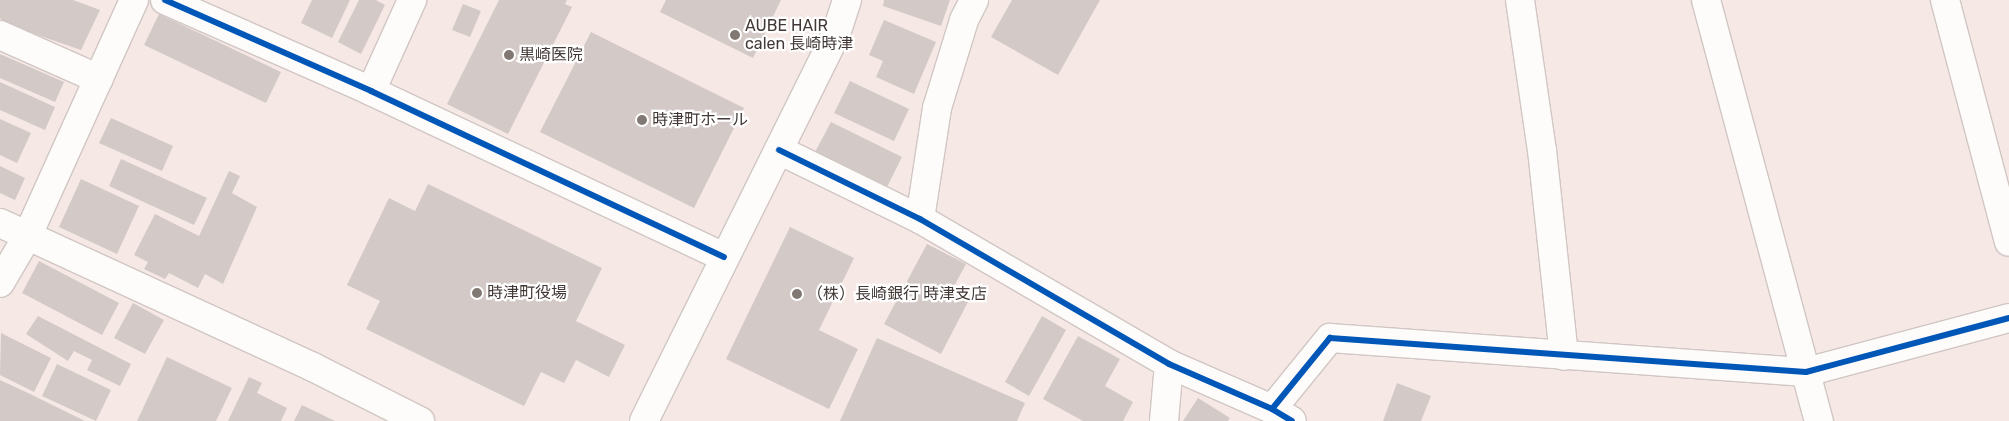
<!DOCTYPE html>
<meta charset="utf-8">
<style>
body{margin:0}
#map{position:relative;width:2009px;height:421px;overflow:hidden;background:#f6e9e5;font-family:Rubik,"Noto Sans JP",sans-serif}
div>[style]{position:absolute}
[style*='--x']{left:calc(var(--x)*1px);top:calc(var(--y)*1px);width:calc(var(--w)*1px);rotate:calc(var(--a)*1deg)}
.building>*{inset:0;background:#d3c9c6}
.roads{filter:drop-shadow(1px 0 #d0c6c3) drop-shadow(-1px 0 #d0c6c3) drop-shadow(0 1px #d0c6c3) drop-shadow(0 -1px #d0c6c3)}
.minor>*{height:28px;margin:-14px;padding:0 14px;transform-origin:14px;border-radius:14px;background:#fefcfb}
.tertiary>*{height:28px;margin:-14px;padding:0 14px;transform-origin:14px;border-radius:14px;background:#fefcfb}
.cycleway>*{height:6px;margin:-3px;padding:0 3px;transform-origin:3px;border-radius:3px;background:#0057b8}
.dots>*{width:14px;height:14px;translate:-50% -50%;box-sizing:border-box;border:2px solid #fff;border-radius:50%}
span{translate:-50% -50%;white-space:nowrap;text-align:center;line-height:1.15;-webkit-text-stroke:4.5px #fff;paint-order:stroke}
.poi-label{font-size:16px;color:#423936}
.left{translate:0 -50%;text-align:left}
</style>
<div id="map">
<div class="building">
<i style="clip-path:polygon(0 0,73px 0,100px 10px,81px 50px,6px 24px,0 18px)"></i>
<i style="clip-path:polygon(312px 0,350px 0,332px 38px,301px 23px)"></i>
<i style="clip-path:polygon(359px 0,376px 0,385px 5px,361px 54px,338px 42px)"></i>
<i style="clip-path:polygon(499px 0,567px 0,565px 4px,572px 7px,508px 134px,447px 104px)"></i>
<i style="clip-path:polygon(666px 0,781px 0,753px 58px,660px 12px)"></i>
<i style="clip-path:polygon(884px 0,950px 0,941px 26px,883px 6px)"></i>
<i style="clip-path:polygon(1012px 0,1100px 0,1058px 75px,991px 37px)"></i>
<i style="clip-path:polygon(463px 4px,481px 11px,470px 37px,452px 30px)"></i>
<i style="clip-path:polygon(159px 14px,281px 72px,266px 103px,144px 45px)"></i>
<i style="clip-path:polygon(884px 20px,936px 42px,914px 94px,876px 77px,883px 61px,869px 55px)"></i>
<i style="clip-path:polygon(591px 32px,744px 108px,694px 208px,540px 132px)"></i>
<i style="clip-path:polygon(0 54px,64px 82px,55px 102px,0 78px)"></i>
<i style="clip-path:polygon(850px 81px,909px 109px,894px 141px,834px 113px)"></i>
<i style="clip-path:polygon(0 82px,55px 107px,45px 130px,0 110px)"></i>
<i style="clip-path:polygon(111px 118px,173px 146px,162px 171px,99px 143px)"></i>
<i style="clip-path:polygon(0 119px,31px 133px,17px 163px,0 155px)"></i>
<i style="clip-path:polygon(831px 122px,902px 157px,887px 187px,815px 152px)"></i>
<i style="clip-path:polygon(121px 159px,207px 198px,194px 225px,109px 186px)"></i>
<i style="clip-path:polygon(0 166px,25px 178px,15px 200px,0 193px)"></i>
<i style="clip-path:polygon(229px 171px,240px 176px,232px 193px,257px 207px,223px 284px,205px 274px,198px 288px,169px 273px,165px 279px,144px 269px,148px 262px,134px 255px,155px 214px,199px 236px)"></i>
<i style="clip-path:polygon(81px 179px,139px 206px,117px 254px,59px 227px)"></i>
<i style="clip-path:polygon(428px 184px,602px 268px,576px 321px,625px 345px,609px 377px,576px 360px,564px 383px,541px 372px,524px 406px,366px 329px,380px 301px,347px 285px,389px 198px,415px 211px)"></i>
<i style="clip-path:polygon(790px 227px,854px 258px,819px 330px,858px 349px,829px 409px,726px 359px)"></i>
<i style="clip-path:polygon(927px 244px,966px 264px,952px 290px,969px 300px,941px 354px,884px 324px)"></i>
<i style="clip-path:polygon(39px 261px,119px 303px,102px 335px,22px 293px)"></i>
<i style="clip-path:polygon(133px 303px,164px 320px,145px 354px,114px 338px)"></i>
<i style="clip-path:polygon(38px 316px,131px 364px,120px 386px,87px 370px,92px 360px,74px 351px,68px 361px,26px 334px)"></i>
<i style="clip-path:polygon(1042px 316px,1066px 330px,1029px 396px,1005px 382px)"></i>
<i style="clip-path:polygon(1px 333px,51px 358px,34px 392px,0 375px)"></i>
<i style="clip-path:polygon(1078px 336px,1120px 359px,1105px 386px,1133px 402px,1123px 421px,1083px 421px,1043px 399px)"></i>
<i style="clip-path:polygon(877px 338px,1025px 403px,1017px 421px,840px 421px)"></i>
<i style="clip-path:polygon(167px 357px,232px 388px,216px 421px,137px 421px)"></i>
<i style="clip-path:polygon(57px 364px,111px 390px,96px 421px,42px 396px)"></i>
<i style="clip-path:polygon(249px 377px,262px 383px,257px 393px,287px 408px,281px 421px,228px 421px)"></i>
<i style="clip-path:polygon(0 380px,28px 393px,85px 421px,0 421px)"></i>
<i style="clip-path:polygon(1397px 383px,1431px 396px,1421px 421px,1383px 421px)"></i>
<i style="clip-path:polygon(1198px 398px,1230px 418px,1228px 421px,1183px 421px)"></i>
<i style="clip-path:polygon(302px 405px,335px 421px,294px 421px)"></i>
</div>
<div class="roads">
<div class="minor">
<i style="--x:165;--y:0;--w:225;--a:23.8"></i>
<i style="--x:371;--y:91;--w:390;--a:25.2"></i>
<i style="--x:1520;--y:0;--w:152;--a:81.7"></i>
<i style="--x:1542;--y:150;--w:207;--a:83.9"></i>
<i style="--x:1706;--y:0;--w:436;--a:75"></i>
<i style="--x:0;--y:35;--w:108;--a:24"></i>
<i style="--x:371;--y:91;--w:100;--a:-65.7"></i>
<i style="--x:779;--y:150;--w:157;--a:26.1"></i>
<i style="--x:920;--y:219;--w:288;--a:30.2"></i>
<i style="--x:1169;--y:364;--w:112;--a:23.6"></i>
<i style="--x:1272;--y:409;--w:23;--a:31"></i>
<i style="--x:920;--y:219;--w:112;--a:-81.3"></i>
<i style="--x:937;--y:108;--w:92;--a:-72.9"></i>
<i style="--x:964;--y:20;--w:22;--a:-63"></i>
<i style="--x:0;--y:223;--w:345;--a:24.7"></i>
<i style="--x:313;--y:367;--w:120;--a:26.8"></i>
<i style="--x:1272;--y:409;--w:92;--a:-50.8"></i>
<i style="--x:1330;--y:338;--w:477;--a:4.1"></i>
<i style="--x:1806;--y:372;--w:210;--a:-14.9"></i>
<i style="--x:1164;--y:421;--w:57;--a:-85"></i>
</div>
<div class="tertiary">
<i style="--x:1945;--y:0;--w:250;--a:75.2"></i>
<i style="--x:0;--y:283;--w:53;--a:-59.6"></i>
<i style="--x:27;--y:237;--w:260;--a:-65.7"></i>
<i style="--x:644;--y:421;--w:432;--a:-63.6"></i>
<i style="--x:836;--y:34;--w:36;--a:-72"></i>
</div>
</div>
<div class="cycleway">
<i style="--x:165;--y:0;--w:225;--a:23.8"></i>
<i style="--x:371;--y:91;--w:390;--a:25.2"></i>
<i style="--x:779;--y:150;--w:157;--a:26.1"></i>
<i style="--x:920;--y:219;--w:288;--a:30.2"></i>
<i style="--x:1169;--y:364;--w:112;--a:23.6"></i>
<i style="--x:1272;--y:409;--w:23;--a:31"></i>
<i style="--x:1272;--y:409;--w:92;--a:-50.8"></i>
<i style="--x:1330;--y:338;--w:477;--a:4.1"></i>
<i style="--x:1806;--y:372;--w:210;--a:-14.9"></i>
</div>
<div class="dots">
<i style="left:735px;top:35px;background:#817773"></i>
<i style="left:509px;top:55px;background:#817773"></i>
<i style="left:642px;top:120px;background:#817773"></i>
<i style="left:477px;top:293px;background:#817773"></i>
<i style="left:797px;top:294px;background:#817773"></i>
</div>
<div class="poi-label">
<span class="left" style="left:745px;top:35px">AUBE HAIR<br>calen 長崎時津</span>
<span class="left" style="left:519px;top:55px">黒崎医院</span>
<span class="left" style="left:652px;top:120px">時津町ホール</span>
<span class="left" style="left:487px;top:293px">時津町役場</span>
<span class="left" style="left:807px;top:294px">（株）長崎銀行 時津支店</span>
</div>
</div>
